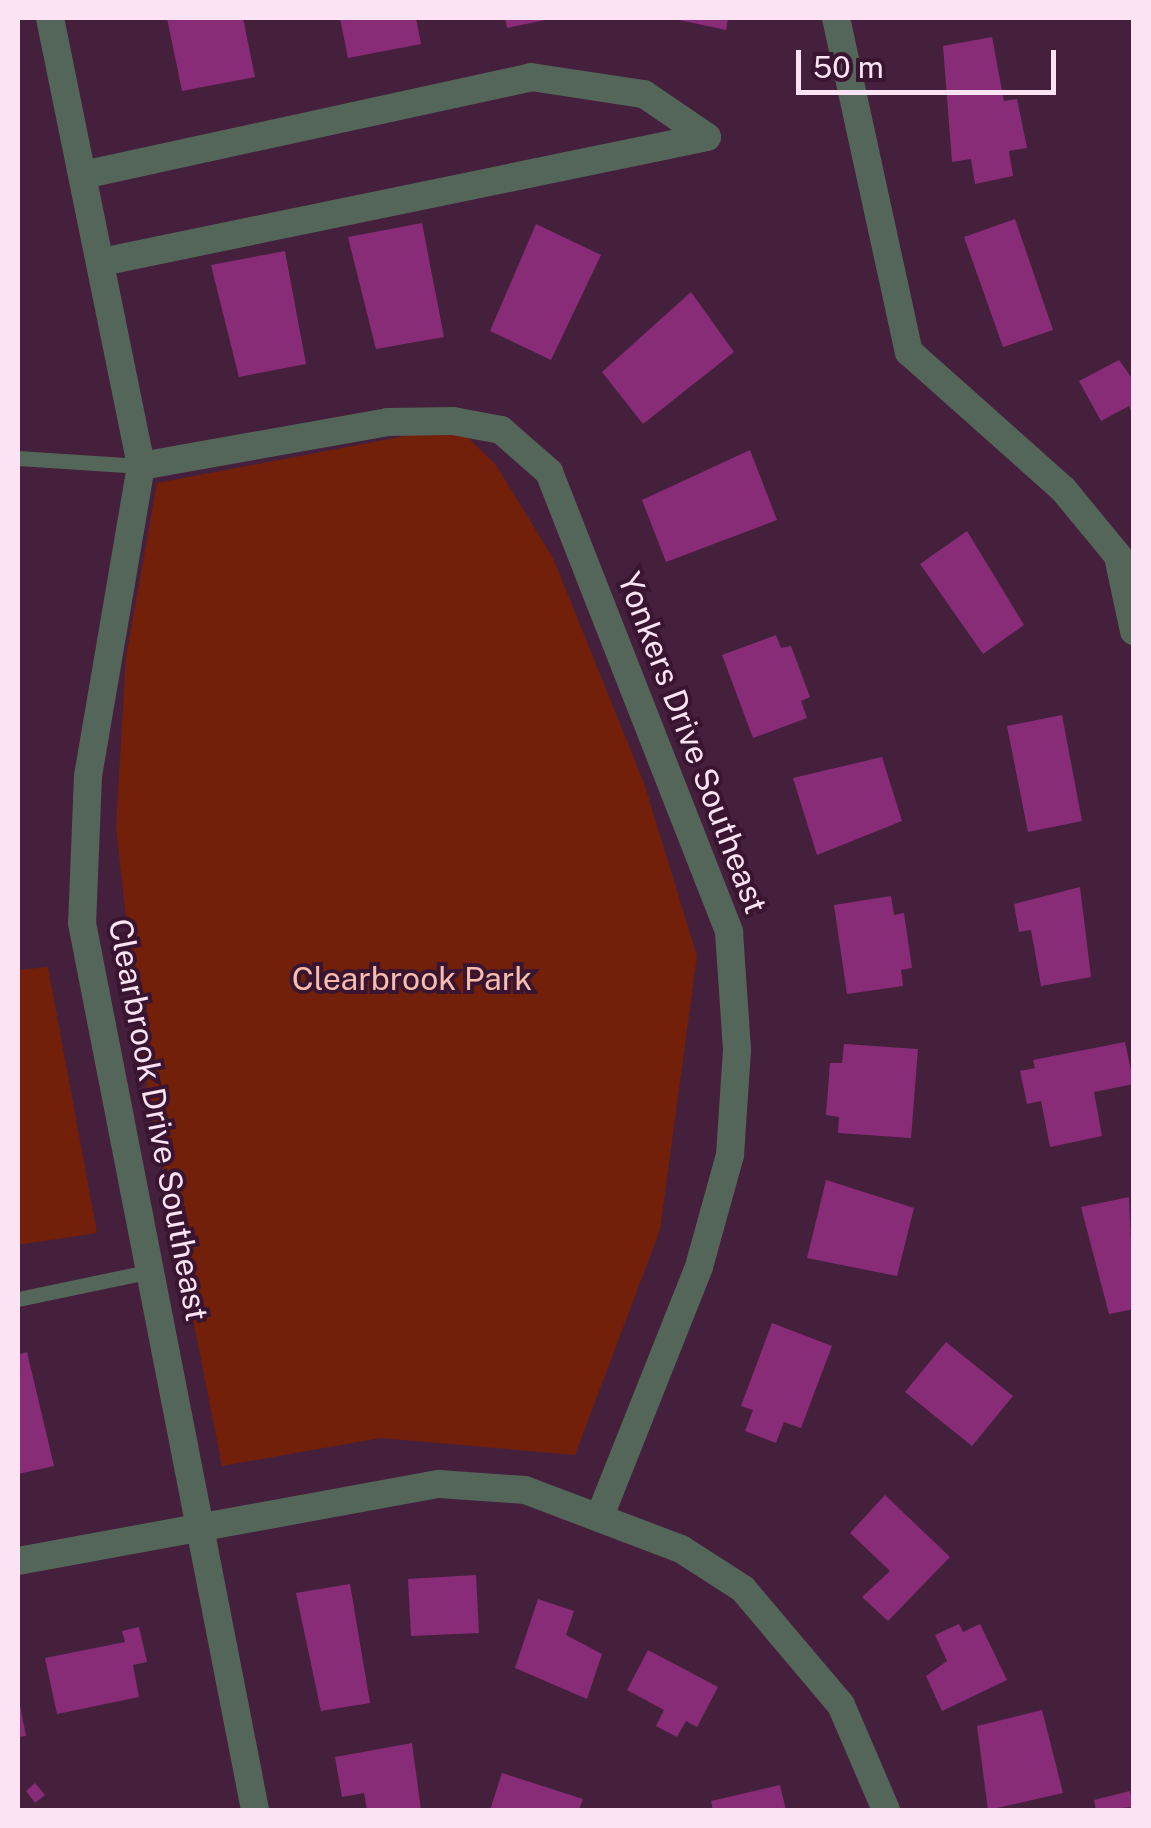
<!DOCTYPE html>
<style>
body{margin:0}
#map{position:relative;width:1151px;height:1828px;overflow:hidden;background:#44203c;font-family:"Public Sans",sans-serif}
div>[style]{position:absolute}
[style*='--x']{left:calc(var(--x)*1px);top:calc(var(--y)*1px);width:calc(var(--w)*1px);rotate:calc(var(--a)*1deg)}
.green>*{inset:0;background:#722009}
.building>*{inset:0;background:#882c77}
.service>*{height:15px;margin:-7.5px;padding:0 7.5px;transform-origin:7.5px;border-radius:7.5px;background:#536659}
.minor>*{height:28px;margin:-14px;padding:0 14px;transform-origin:14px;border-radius:14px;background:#536659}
span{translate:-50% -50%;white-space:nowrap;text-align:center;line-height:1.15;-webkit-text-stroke:8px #391532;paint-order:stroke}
.street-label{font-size:32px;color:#fbe3f4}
.park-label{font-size:32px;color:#f9bdad}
.frame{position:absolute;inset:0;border:20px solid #fbe3f4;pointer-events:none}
.scale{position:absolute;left:796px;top:50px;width:260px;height:45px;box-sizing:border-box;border:5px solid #fbe3f4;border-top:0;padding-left:12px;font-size:30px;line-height:35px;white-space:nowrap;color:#fbe3f4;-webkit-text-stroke:8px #391532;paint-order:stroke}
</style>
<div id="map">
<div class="green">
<i style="clip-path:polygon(421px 433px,465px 435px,496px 465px,553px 558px,644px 783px,697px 956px,660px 1230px,575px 1455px,381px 1438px,222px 1466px,142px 1062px,116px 827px,126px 657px,157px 483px)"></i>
<i style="clip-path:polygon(48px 967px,97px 1233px,18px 1245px,18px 970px)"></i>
</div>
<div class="building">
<i style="clip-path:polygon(167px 18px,243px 18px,255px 77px,182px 91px)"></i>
<i style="clip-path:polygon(340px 18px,416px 18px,421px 44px,348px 58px)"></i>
<i style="clip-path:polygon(505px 18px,550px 18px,550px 19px,507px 28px)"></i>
<i style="clip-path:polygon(670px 18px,728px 18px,726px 30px)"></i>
<i style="clip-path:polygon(992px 37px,1004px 101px,1017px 99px,1027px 148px,1009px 151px,1013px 176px,975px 184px,971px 159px,952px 162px,943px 46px)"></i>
<i style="clip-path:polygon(1015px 219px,1053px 330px,1003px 347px,964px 237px)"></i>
<i style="clip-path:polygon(422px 223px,444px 337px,376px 349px,348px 237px)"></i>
<i style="clip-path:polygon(536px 224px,601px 255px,551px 360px,490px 331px)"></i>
<i style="clip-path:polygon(285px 251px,306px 364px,239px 377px,211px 265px)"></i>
<i style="clip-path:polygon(691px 292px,734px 352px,643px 424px,602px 372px)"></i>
<i style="clip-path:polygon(1119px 360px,1134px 381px,1134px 416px,1129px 406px,1101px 421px,1079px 381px)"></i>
<i style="clip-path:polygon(750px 450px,777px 520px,666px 562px,642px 500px)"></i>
<i style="clip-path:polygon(967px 531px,1024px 625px,983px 654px,920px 564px)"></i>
<i style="clip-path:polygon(776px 635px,781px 648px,791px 646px,810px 697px,801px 701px,807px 718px,753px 738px,722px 655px)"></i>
<i style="clip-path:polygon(1062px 715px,1082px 821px,1028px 832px,1007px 726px)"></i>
<i style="clip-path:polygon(882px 757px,902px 821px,817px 855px,793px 778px)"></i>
<i style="clip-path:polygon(1080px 887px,1091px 977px,1041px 986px,1031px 930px,1019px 932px,1014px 904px)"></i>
<i style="clip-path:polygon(891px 896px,894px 915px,904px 913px,912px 968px,901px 970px,903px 986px,847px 994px,834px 905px)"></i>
<i style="clip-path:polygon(1125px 1042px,1134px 1084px,1094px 1092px,1102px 1136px,1050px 1147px,1041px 1101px,1027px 1104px,1020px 1071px,1035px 1068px,1033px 1060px)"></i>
<i style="clip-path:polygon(844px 1044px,918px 1049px,911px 1138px,838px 1133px,839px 1117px,826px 1115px,830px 1063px,842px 1063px)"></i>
<i style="clip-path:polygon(826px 1180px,914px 1208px,897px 1276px,807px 1258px)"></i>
<i style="clip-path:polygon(1129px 1197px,1134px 1309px,1109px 1314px,1081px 1207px)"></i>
<i style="clip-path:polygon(772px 1323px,832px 1346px,801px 1428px,784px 1422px,776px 1443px,745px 1431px,753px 1410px,741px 1406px)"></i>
<i style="clip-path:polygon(946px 1342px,1013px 1396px,972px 1446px,905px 1392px)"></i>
<i style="clip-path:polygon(27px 1352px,54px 1466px,18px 1474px,18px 1355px)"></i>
<i style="clip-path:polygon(885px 1495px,950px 1557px,888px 1621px,862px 1597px,890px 1571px,850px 1533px)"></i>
<i style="clip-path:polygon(476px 1575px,479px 1633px,411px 1636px,408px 1579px)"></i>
<i style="clip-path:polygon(350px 1584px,370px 1703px,321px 1711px,296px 1593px)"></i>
<i style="clip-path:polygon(538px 1599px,574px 1611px,566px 1635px,602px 1654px,587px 1699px,515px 1668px)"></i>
<i style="clip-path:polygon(959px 1624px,963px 1632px,980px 1624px,1007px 1680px,942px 1711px,926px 1676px,947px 1661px,935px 1635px)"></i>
<i style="clip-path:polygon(139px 1627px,147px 1662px,133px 1665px,139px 1697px,57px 1714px,45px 1658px,125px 1642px,122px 1631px)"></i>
<i style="clip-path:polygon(648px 1650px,718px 1687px,697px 1727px,686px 1721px,677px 1737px,656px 1726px,664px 1710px,627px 1690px)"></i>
<i style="clip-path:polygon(19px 1700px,26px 1736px,18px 1737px,18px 1701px)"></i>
<i style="clip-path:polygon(1042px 1710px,1063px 1793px,988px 1810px,977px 1726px)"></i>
<i style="clip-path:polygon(412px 1743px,421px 1810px,367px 1810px,364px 1793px,342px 1797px,335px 1757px)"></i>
<i style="clip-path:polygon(502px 1773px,583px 1799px,579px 1810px,490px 1810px)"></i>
<i style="clip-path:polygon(35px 1783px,45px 1795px,35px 1803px,26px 1791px)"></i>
<i style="clip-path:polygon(780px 1785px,786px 1810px,713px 1810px,711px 1801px)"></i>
<i style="clip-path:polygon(1130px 1791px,1134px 1807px,1096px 1810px,1094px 1800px)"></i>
</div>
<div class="service">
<i style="--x:18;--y:458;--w:123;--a:3.7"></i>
<i style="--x:18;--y:1299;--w:137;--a:-11.8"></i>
</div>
<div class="minor">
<i style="--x:50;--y:18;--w:457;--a:78.5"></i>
<i style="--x:141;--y:466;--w:314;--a:99.7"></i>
<i style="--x:88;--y:776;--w:147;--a:92.3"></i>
<i style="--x:82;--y:923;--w:904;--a:78.96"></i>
<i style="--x:836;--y:18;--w:342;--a:77.7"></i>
<i style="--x:909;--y:352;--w:206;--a:41.7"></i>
<i style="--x:1063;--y:489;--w:87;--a:50.6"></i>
<i style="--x:1118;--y:556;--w:77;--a:78"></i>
<i style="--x:83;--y:175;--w:459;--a:-12.3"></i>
<i style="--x:531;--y:77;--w:114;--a:8.6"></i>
<i style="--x:644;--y:94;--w:76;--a:34.3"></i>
<i style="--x:707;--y:137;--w:618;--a:168.33"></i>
<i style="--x:141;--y:466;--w:251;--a:-10.1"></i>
<i style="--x:388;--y:422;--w:65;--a:-0.9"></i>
<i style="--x:453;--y:421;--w:49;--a:10.6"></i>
<i style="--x:501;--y:430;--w:64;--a:41.2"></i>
<i style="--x:549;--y:472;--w:494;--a:68.6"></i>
<i style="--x:729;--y:932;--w:118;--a:86.1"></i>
<i style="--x:737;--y:1050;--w:105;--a:93.8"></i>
<i style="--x:730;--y:1155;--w:116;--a:105.5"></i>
<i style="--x:699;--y:1267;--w:265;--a:111.7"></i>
<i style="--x:18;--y:1561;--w:428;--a:-10.4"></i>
<i style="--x:439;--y:1484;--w:86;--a:4"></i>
<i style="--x:525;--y:1490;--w:167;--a:20.7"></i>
<i style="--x:681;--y:1549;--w:74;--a:32.8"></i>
<i style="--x:743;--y:1589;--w:152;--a:49.8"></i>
<i style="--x:841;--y:1705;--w:114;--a:66.8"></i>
</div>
<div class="street-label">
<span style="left:692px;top:743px;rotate:69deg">Yonkers Drive Southeast</span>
<span style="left:158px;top:1120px;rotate:79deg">Clearbrook Drive Southeast</span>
</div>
<div class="park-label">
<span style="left:412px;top:979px">Clearbrook Park</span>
</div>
<div class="frame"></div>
<div class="scale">50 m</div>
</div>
